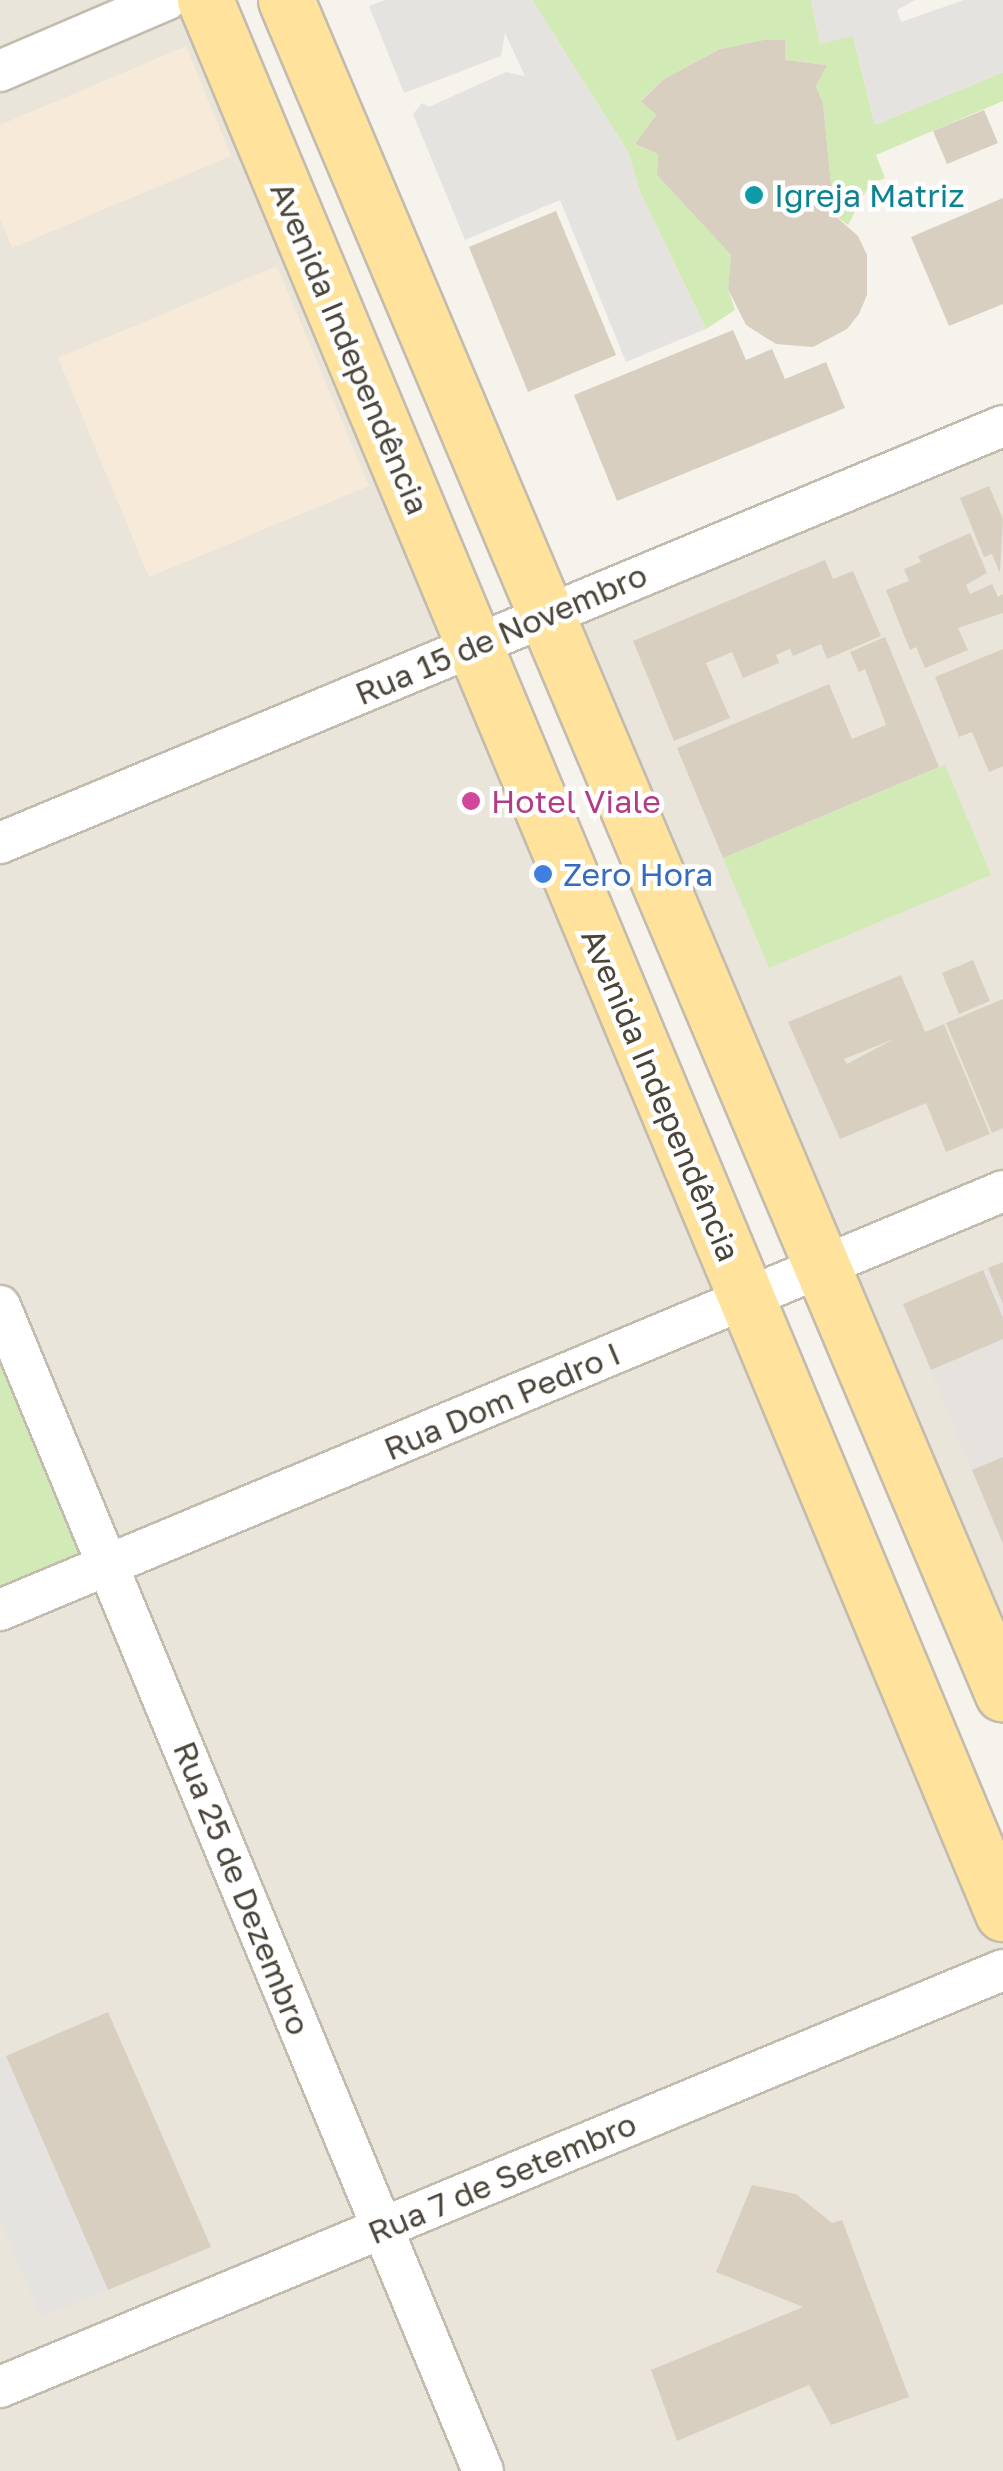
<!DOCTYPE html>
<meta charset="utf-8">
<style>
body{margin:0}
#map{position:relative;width:1003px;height:2471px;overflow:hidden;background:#f6f3ec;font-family:"Golos Text",sans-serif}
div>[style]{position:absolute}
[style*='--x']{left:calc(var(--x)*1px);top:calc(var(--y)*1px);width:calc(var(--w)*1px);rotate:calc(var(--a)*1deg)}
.residential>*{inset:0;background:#eae5da}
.commercial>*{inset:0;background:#f7ead8}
.industrial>*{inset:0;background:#e6e2dd}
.green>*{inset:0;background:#d2eab5}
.parking>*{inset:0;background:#e5e3e0}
.building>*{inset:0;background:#d8cfc1}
.roads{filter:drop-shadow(2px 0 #c2bbae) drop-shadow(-2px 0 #c2bbae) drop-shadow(0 2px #c2bbae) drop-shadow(0 -2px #c2bbae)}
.minor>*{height:40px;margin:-20px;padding:0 20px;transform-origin:20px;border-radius:20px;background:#fff}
.primary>*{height:55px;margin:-27.5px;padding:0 27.5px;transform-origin:27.5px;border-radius:27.5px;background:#ffe39c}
.dots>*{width:28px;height:28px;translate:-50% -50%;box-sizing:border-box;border:5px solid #fff;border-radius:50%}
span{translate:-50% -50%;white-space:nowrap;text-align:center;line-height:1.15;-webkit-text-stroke:9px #fff;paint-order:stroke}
.culture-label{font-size:32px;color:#0d838f}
.left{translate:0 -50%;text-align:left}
.street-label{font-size:32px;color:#4b4439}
.hotel-label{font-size:32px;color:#b23c85}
.shop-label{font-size:32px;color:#366cbe}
</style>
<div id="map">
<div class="residential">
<i style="clip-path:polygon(0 0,205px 0,1003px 1913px,1003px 2471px,0 2471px)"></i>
<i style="clip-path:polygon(1003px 426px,1003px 1694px,546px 615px)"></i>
</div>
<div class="commercial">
<i style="clip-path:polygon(186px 46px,231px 156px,12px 248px,0 218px,0 125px)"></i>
<i style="clip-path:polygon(277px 266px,369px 486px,149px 577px,58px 358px)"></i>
</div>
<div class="industrial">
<i style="clip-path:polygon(1003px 1262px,1003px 1520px,994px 1524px,903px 1304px)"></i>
</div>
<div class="green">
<i style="clip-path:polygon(532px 0,811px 0,820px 43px,853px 36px,875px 125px,1003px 72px,1003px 101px,876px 155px,885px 178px,869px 185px,848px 225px,834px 215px,823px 103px,816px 86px,826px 65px,785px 60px,763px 40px,720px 49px,664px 79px,641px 100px,656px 115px,635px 144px,658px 154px,657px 175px,731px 255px,728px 289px,735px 310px,706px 329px,640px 192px,628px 152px)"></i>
<i style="clip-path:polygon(945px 765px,991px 875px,769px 968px,723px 858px)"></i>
<i style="clip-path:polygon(0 1306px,108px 1565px,0 1610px)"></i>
</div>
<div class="parking">
<i style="clip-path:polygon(385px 0,532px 0,628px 152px,640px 192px,706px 329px,626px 362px,560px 200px,465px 240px,413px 114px,422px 103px,429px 107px,506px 72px,525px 76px,505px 33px,501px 56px,404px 93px,369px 6px)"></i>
<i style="clip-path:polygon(811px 0,915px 0,897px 10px,901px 22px,964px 0,1003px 0,1003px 72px,875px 125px,853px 36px,820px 44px)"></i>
<i style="clip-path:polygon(6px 2056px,108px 2290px,41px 2317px,0 2221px,0 2059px)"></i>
</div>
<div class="building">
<i style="clip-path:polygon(763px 40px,785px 40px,785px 60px,827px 65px,816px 86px,823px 103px,834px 215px,858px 236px,867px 255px,867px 295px,859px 314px,847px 329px,813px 347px,776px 344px,746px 325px,728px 289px,731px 255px,657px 175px,658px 154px,635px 144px,656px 115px,641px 101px,664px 79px,720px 49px)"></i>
<i style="clip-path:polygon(984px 110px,998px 143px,947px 164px,933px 131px)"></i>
<i style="clip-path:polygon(1003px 198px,1003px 304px,949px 326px,911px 237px)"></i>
<i style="clip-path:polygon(556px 211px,616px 355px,528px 392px,469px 247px)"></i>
<i style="clip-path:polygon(733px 330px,746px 360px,772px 349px,785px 379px,826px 362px,845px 408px,617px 501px,574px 395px)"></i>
<i style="clip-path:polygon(989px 486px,1003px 519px,1000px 573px,992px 554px,984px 557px,960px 498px)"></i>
<i style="clip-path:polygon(970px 533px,987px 573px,966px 585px,970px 594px,992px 584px,998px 597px,1003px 594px,1003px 613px,958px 628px,968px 650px,925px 668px,916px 647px,910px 650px,886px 590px,909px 581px,904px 569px,921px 562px,918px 556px)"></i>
<i style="clip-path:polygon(825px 560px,833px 579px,853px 571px,881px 636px,827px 659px,821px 644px,793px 656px,790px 649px,776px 655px,779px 663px,743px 678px,732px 652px,706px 663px,730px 718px,674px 741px,633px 641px)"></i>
<i style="clip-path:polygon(885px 637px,939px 767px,723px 858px,677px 748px,829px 684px,852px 739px,886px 725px,865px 669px,859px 672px,850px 652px)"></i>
<i style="clip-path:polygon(1003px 649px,1003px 766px,989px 772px,972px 732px,959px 737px,935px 677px)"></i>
<i style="clip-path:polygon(973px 960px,990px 1001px,959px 1014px,942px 973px)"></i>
<i style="clip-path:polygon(evenodd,901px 975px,925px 1032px,944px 1024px,990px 1134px,946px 1152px,926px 1103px,840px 1139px,788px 1022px,901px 975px,894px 1039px,847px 1064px,844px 1059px,894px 1039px)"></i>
<i style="clip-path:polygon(1003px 999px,1003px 1128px,992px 1133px,946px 1023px)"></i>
<i style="clip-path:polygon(1003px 1262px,1003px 1304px,988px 1268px)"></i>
<i style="clip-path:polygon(983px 1270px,1003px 1318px,1003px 1339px,931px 1370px,903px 1304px)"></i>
<i style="clip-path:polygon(1003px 1457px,1003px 1544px,972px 1470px)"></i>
<i style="clip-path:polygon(108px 2012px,211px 2247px,108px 2290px,6px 2056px)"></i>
<i style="clip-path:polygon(752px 2185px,796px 2194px,832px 2223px,842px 2220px,909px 2397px,831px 2425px,809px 2385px,677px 2441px,651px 2370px,803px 2307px,716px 2272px)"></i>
</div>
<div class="roads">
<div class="minor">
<i style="--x:0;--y:71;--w:181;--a:-23.2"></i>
<i style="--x:0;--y:843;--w:1086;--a:-22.58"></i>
<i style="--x:0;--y:1306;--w:1261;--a:67.48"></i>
<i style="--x:0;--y:1610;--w:1087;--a:-22.67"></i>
<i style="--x:0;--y:2387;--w:1086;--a:-22.58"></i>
</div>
<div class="primary">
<i style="--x:205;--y:0;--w:2073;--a:67.36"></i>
<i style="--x:286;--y:0;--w:1839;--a:67.06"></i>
</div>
</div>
<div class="dots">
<i style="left:754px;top:195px;background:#0f9aa8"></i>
<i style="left:471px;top:801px;background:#d1479c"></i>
<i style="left:543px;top:874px;background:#3f7fe0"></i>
</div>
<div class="culture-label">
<span class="left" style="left:774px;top:195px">Igreja Matriz</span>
</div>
<div class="street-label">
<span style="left:350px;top:348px;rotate:67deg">Avenida Independência</span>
<span style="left:501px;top:634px;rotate:-23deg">Rua 15 de Novembro</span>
<span style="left:661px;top:1095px;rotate:67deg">Avenida Independência</span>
<span style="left:502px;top:1401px;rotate:-23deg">Rua Dom Pedro I</span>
<span style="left:242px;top:1888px;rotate:68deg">Rua 25 de Dezembro</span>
<span style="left:502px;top:2178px;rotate:-23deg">Rua 7 de Setembro</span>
</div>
<div class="hotel-label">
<span class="left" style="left:491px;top:801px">Hotel Viale</span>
</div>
<div class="shop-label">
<span class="left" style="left:563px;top:874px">Zero Hora</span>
</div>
</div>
